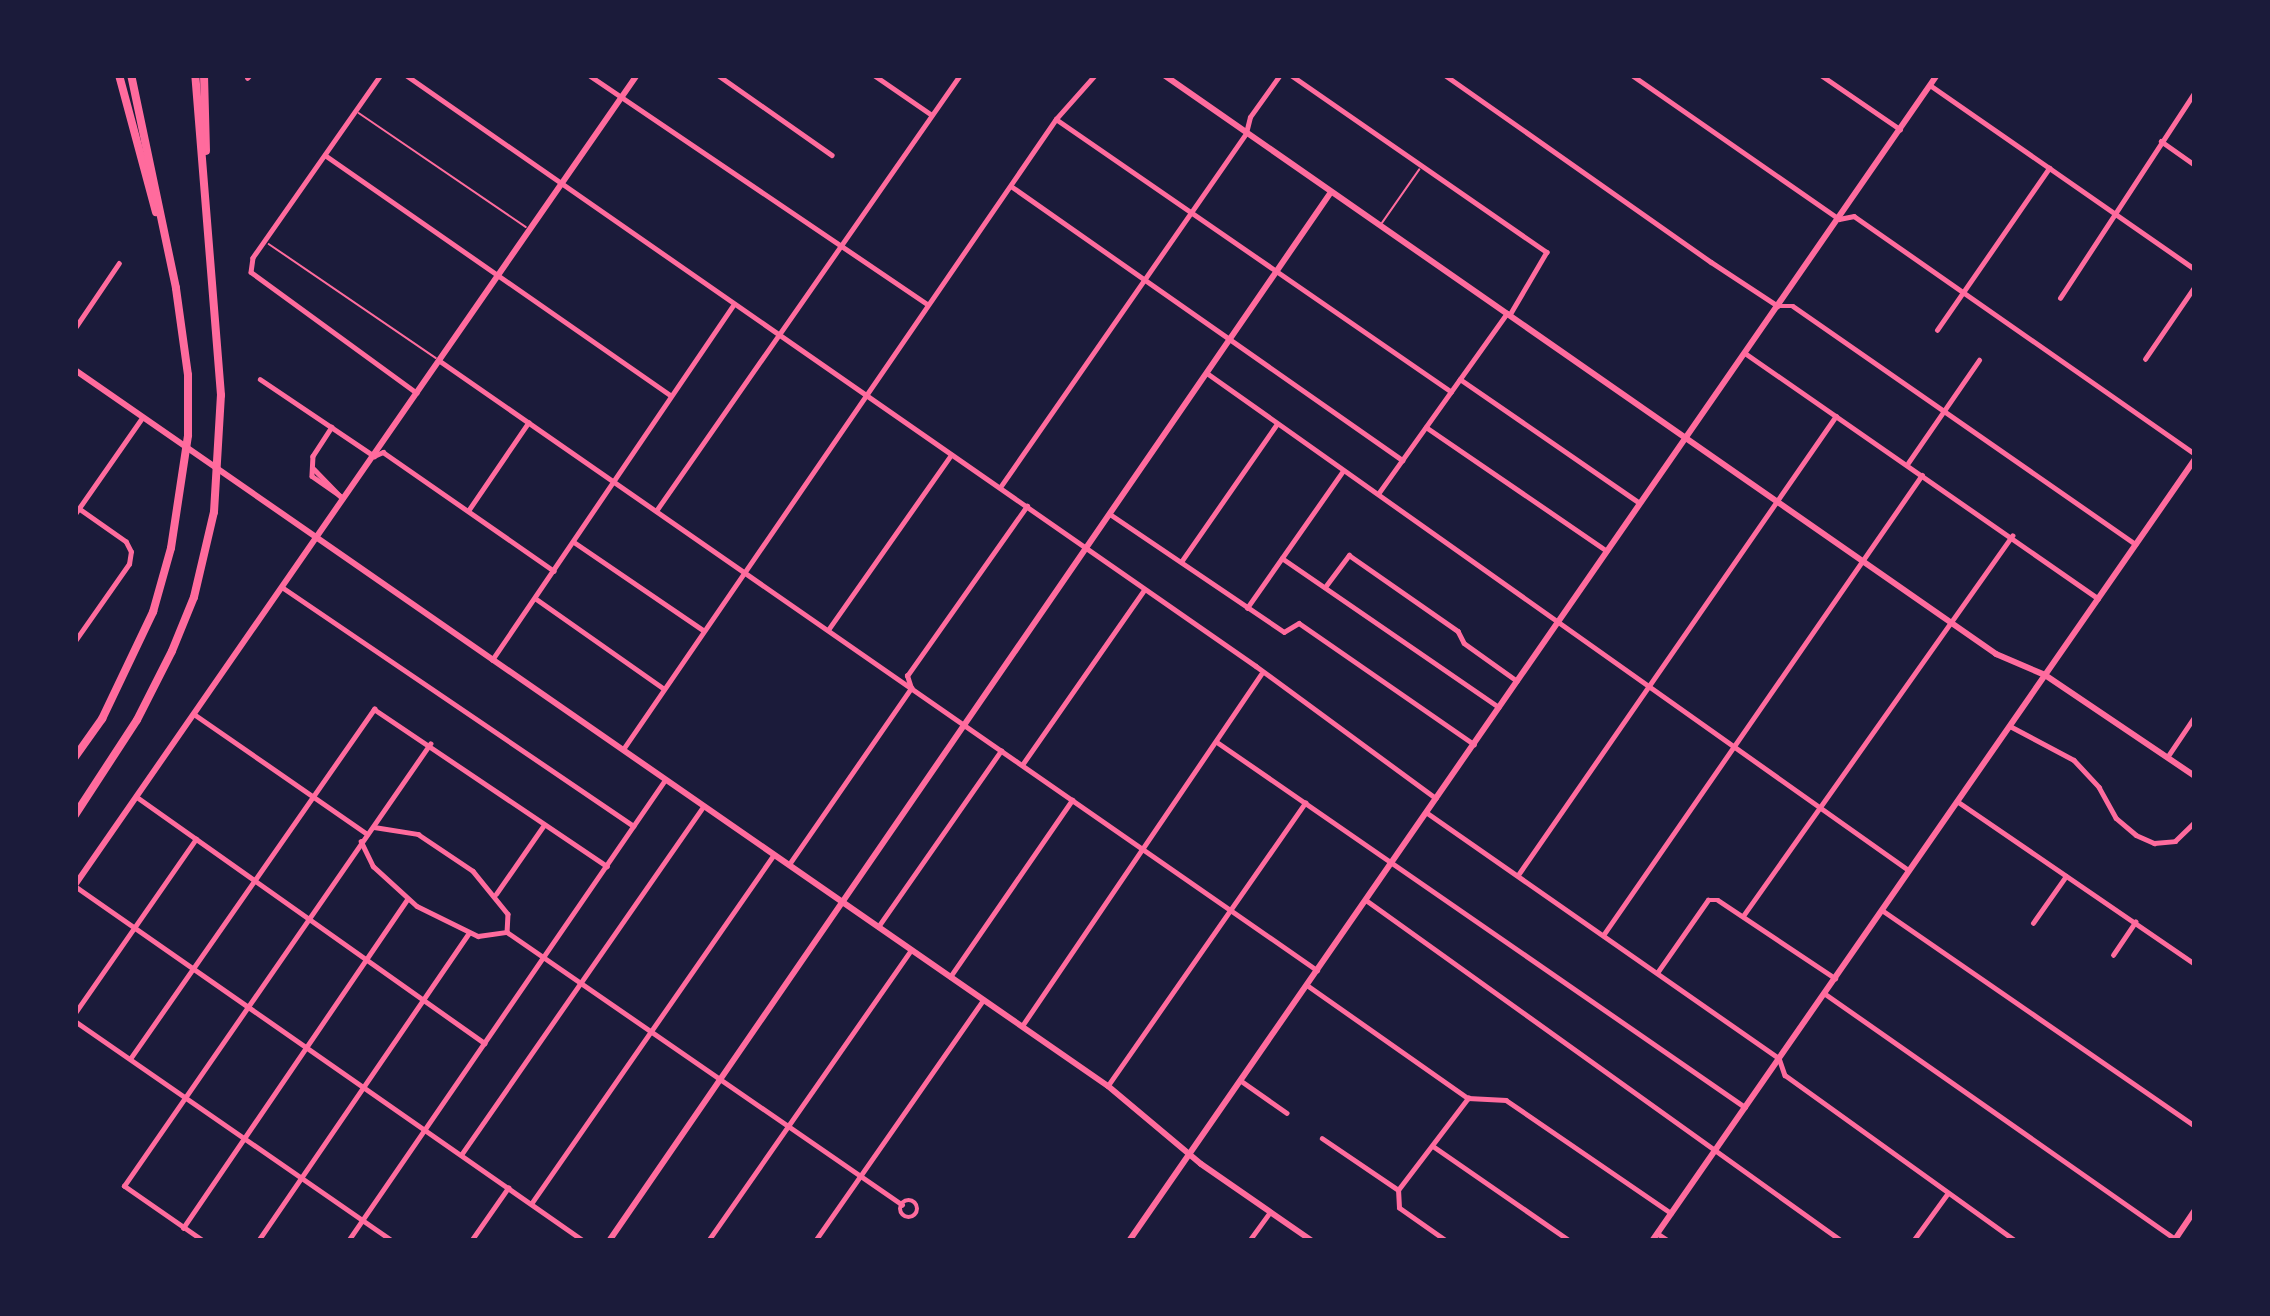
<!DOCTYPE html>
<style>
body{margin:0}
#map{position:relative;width:2270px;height:1316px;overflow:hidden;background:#1b1b3a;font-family:Lora,serif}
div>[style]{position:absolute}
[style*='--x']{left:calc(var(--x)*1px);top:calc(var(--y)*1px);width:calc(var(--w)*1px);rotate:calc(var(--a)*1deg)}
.service>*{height:1.5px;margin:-0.75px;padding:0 0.75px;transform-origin:0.75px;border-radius:0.75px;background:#ff6b9d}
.minor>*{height:4.5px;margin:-2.25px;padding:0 2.25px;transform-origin:2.25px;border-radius:2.25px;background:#ff6b9d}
.minor>.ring{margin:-2.25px;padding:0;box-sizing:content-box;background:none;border:4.5px solid #ff6b9d;border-radius:50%}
.tertiary>*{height:6px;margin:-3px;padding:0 3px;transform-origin:3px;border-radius:3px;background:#ff6b9d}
.secondary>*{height:6px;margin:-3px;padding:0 3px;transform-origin:3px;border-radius:3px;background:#ff6b9d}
.motorway>*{height:8px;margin:-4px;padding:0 4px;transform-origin:4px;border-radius:4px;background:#ff6b9d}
span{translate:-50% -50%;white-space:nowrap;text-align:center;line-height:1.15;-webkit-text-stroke:12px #1b1b3a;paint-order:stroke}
.frame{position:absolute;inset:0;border:78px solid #1b1b3a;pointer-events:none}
</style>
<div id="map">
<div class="service">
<i style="--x:359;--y:113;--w:202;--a:34.3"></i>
<i style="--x:1382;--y:223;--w:65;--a:-55.1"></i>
<i style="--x:269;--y:244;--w:202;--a:34.3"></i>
</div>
<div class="minor">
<i style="--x:381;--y:75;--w:223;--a:125"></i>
<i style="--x:253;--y:258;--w:14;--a:98"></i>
<i style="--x:251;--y:272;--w:205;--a:36.1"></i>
<i style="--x:406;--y:75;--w:1035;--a:34.81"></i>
<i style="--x:1256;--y:666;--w:223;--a:36.3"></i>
<i style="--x:589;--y:75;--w:408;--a:34.1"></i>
<i style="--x:718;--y:75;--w:139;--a:35.1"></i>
<i style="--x:874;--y:75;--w:70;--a:34.6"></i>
<i style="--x:1291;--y:75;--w:311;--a:34.7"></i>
<i style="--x:1547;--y:252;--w:73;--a:120.4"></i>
<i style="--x:1445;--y:75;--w:325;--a:35.1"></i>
<i style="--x:1711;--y:262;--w:80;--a:33.3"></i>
<i style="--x:1778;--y:306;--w:15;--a:0"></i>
<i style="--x:1793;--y:306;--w:417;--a:34.8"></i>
<i style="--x:1632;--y:75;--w:252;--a:34.8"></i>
<i style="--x:1839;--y:219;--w:15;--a:-11"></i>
<i style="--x:1854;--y:216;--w:416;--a:34.9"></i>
<i style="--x:1821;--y:75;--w:96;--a:34.4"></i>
<i style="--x:247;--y:78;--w:4;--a:-45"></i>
<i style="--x:1930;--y:85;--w:323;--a:34.8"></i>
<i style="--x:1056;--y:119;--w:480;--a:34.6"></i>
<i style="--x:2161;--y:141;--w:42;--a:35.2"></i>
<i style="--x:325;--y:155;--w:420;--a:34.8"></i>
<i style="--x:1011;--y:186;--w:478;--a:35"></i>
<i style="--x:2060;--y:298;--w:246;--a:-56.8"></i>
<i style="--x:75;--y:328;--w:78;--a:-55.9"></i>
<i style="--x:1937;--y:330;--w:197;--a:-55.3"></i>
<i style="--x:1745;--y:353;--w:430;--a:34.8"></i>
<i style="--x:2145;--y:359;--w:88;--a:-55.6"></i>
<i style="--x:440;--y:361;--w:1068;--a:34.78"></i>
<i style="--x:1207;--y:373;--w:858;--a:35.32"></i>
<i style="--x:260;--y:379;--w:138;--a:34"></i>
<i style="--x:374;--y:456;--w:10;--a:-24"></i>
<i style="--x:383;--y:452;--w:208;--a:34.8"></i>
<i style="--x:1460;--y:379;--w:216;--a:34.6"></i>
<i style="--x:332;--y:427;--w:35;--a:123"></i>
<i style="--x:313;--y:456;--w:20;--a:93"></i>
<i style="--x:312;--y:476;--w:38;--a:35"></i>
<i style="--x:1426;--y:427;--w:219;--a:34.4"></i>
<i style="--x:1908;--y:463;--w:125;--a:-55.4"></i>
<i style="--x:314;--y:469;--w:40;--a:46"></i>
<i style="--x:1001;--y:486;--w:430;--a:-55.2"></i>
<i style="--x:1246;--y:133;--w:16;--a:-76"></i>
<i style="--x:1250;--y:117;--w:52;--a:-54.5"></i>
<i style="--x:1378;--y:494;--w:222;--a:-54.5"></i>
<i style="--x:468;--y:511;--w:107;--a:-55.7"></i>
<i style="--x:656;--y:511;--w:532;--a:-55.11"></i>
<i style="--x:75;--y:514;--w:117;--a:-55.1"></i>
<i style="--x:1110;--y:514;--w:210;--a:34.1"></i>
<i style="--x:1284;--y:632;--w:17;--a:-31"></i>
<i style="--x:1299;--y:623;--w:213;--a:34.7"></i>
<i style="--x:574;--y:542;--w:156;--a:34.3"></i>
<i style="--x:1282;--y:558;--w:263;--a:34.5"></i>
<i style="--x:1181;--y:562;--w:168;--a:-55.2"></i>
<i style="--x:282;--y:587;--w:425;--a:34.2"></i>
<i style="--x:1325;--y:587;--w:40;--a:-53"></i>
<i style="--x:1349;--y:555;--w:133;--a:34.9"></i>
<i style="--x:1458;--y:631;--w:13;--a:63"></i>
<i style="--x:1464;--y:643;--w:65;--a:35.6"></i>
<i style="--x:535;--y:598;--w:156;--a:35.1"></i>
<i style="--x:1247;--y:608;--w:167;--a:-55"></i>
<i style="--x:828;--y:630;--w:214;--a:-54.9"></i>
<i style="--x:75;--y:641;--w:94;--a:-55"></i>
<i style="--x:129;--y:564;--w:12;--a:-81"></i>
<i style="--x:131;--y:552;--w:11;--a:-117"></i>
<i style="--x:126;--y:542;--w:57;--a:-144.9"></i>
<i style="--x:492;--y:660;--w:430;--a:-55.8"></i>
<i style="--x:194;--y:714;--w:209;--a:34.7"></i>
<i style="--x:2010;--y:726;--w:72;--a:28"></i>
<i style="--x:2074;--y:760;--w:37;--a:47"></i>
<i style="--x:2099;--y:787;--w:35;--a:61"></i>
<i style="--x:2116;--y:818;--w:26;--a:40"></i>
<i style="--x:2136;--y:835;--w:20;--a:24"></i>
<i style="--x:2154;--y:843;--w:21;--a:-5"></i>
<i style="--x:2175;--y:841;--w:28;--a:-44"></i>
<i style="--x:1217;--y:742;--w:642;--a:34.66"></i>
<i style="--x:624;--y:748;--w:763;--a:-55.52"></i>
<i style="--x:1056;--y:119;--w:59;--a:-48.4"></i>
<i style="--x:2168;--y:756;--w:48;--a:-56"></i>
<i style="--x:1022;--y:765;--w:213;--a:-55.1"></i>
<i style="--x:137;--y:797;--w:426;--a:35.3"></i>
<i style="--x:1957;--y:801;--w:288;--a:34.4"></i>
<i style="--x:1426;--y:812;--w:430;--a:34.9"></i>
<i style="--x:1779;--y:1058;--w:18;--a:71"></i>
<i style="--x:1785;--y:1075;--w:284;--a:35.7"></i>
<i style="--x:374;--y:827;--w:45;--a:9"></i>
<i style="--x:418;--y:834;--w:66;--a:33.9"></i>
<i style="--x:473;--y:871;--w:55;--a:50.9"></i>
<i style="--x:508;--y:914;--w:18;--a:93"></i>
<i style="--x:361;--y:841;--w:28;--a:64"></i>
<i style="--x:373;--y:866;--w:59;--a:42.3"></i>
<i style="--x:417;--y:906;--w:68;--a:26.2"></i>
<i style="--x:478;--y:936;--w:29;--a:-8"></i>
<i style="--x:507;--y:932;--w:480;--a:34.6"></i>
<i style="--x:790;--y:863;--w:213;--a:-55.3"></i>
<i style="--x:911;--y:688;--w:13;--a:-108"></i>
<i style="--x:907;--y:676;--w:208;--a:-54.8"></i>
<i style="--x:1518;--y:875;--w:558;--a:-55.29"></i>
<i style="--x:75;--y:886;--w:621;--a:34.89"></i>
<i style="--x:496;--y:894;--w:84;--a:-55.2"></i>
<i style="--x:1366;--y:900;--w:586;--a:35.62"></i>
<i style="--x:1882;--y:910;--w:380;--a:34.6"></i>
<i style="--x:1743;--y:916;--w:466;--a:-54.7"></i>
<i style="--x:2033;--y:923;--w:57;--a:-54.9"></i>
<i style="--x:878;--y:927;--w:215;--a:-55.1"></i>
<i style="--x:1604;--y:934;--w:558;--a:-55.29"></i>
<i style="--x:2113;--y:955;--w:40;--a:-56"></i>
<i style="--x:1657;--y:973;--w:89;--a:-55.1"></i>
<i style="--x:1708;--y:900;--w:10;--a:0"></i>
<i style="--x:1718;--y:900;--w:141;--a:33.7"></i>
<i style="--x:950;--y:977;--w:215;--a:-55.4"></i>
<i style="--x:1307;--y:985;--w:197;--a:35.1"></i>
<i style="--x:1468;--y:1098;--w:38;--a:3"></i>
<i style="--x:1506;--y:1100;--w:200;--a:34.4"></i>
<i style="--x:1824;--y:993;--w:432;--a:35"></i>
<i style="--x:75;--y:1013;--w:212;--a:-55.2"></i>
<i style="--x:75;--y:1021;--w:387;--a:34.7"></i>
<i style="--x:1022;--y:1026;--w:425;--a:-55.8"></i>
<i style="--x:130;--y:1059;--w:427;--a:-55.1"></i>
<i style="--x:374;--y:709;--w:281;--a:34"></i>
<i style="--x:1240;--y:1080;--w:57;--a:35.1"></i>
<i style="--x:1109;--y:1084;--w:343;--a:-55.1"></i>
<i style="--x:1322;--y:1138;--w:91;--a:34.2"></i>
<i style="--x:1433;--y:1146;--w:167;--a:34.7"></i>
<i style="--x:461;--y:1155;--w:424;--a:-55.2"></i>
<i class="ring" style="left:900px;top:1200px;width:13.5px;height:13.5px"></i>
<i style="--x:531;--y:1204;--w:425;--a:-55.2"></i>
<i style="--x:183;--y:1228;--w:397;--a:-55.7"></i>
<i style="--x:1657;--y:1233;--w:14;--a:34"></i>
<i style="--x:203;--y:1241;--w:96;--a:-145.2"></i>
<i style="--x:124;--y:1186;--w:538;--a:-55.3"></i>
<i style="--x:258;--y:1241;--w:372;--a:-55.6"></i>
<i style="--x:348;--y:1241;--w:559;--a:-55.49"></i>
<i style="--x:471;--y:1241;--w:65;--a:-55.1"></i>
<i style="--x:708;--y:1241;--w:355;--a:-55.1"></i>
<i style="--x:815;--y:1241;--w:294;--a:-55.1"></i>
<i style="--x:1249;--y:1241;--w:36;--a:-54"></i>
<i style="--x:1446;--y:1241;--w:57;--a:-144.9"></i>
<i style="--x:1399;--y:1208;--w:18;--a:-93"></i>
<i style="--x:1398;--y:1190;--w:116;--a:-52.7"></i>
<i style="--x:1913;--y:1241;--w:59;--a:-53.9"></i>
</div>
<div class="tertiary">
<i style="--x:1164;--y:75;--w:1014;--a:34.83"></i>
<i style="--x:1996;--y:654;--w:53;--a:23.2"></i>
<i style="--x:2045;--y:675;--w:181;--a:34"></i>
<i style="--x:75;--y:370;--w:1257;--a:34.73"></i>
<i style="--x:1108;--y:1086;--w:121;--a:40"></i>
<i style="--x:1201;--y:1164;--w:135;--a:34.7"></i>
<i style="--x:75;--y:885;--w:986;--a:-55.25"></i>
<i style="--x:609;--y:1241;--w:1273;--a:-55.46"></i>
<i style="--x:1129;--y:1241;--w:1419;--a:-55.28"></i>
<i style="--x:2174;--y:1241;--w:37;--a:-56"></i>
</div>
<div class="secondary">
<i style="--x:1652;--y:1241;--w:952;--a:-55.22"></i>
</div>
<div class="motorway">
<i style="--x:119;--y:75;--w:142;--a:74.9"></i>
<i style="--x:204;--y:75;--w:76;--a:88.5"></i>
<i style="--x:75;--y:757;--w:47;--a:-54.6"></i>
<i style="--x:102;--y:719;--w:119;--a:-64.5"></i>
<i style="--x:153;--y:612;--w:66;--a:-74.3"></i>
<i style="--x:171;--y:548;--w:114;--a:-81.4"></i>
<i style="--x:188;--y:435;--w:60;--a:-90"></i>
<i style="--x:188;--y:375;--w:88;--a:-97.9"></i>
<i style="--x:176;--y:288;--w:218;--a:-101.9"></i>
<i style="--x:75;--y:815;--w:113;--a:-56.9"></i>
<i style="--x:137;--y:720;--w:77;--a:-63.1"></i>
<i style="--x:172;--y:651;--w:58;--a:-67.8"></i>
<i style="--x:194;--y:597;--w:87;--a:-76.8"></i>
<i style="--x:214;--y:512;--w:117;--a:-86.6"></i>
<i style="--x:221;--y:395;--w:321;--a:-94.6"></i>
</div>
<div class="frame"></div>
</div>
